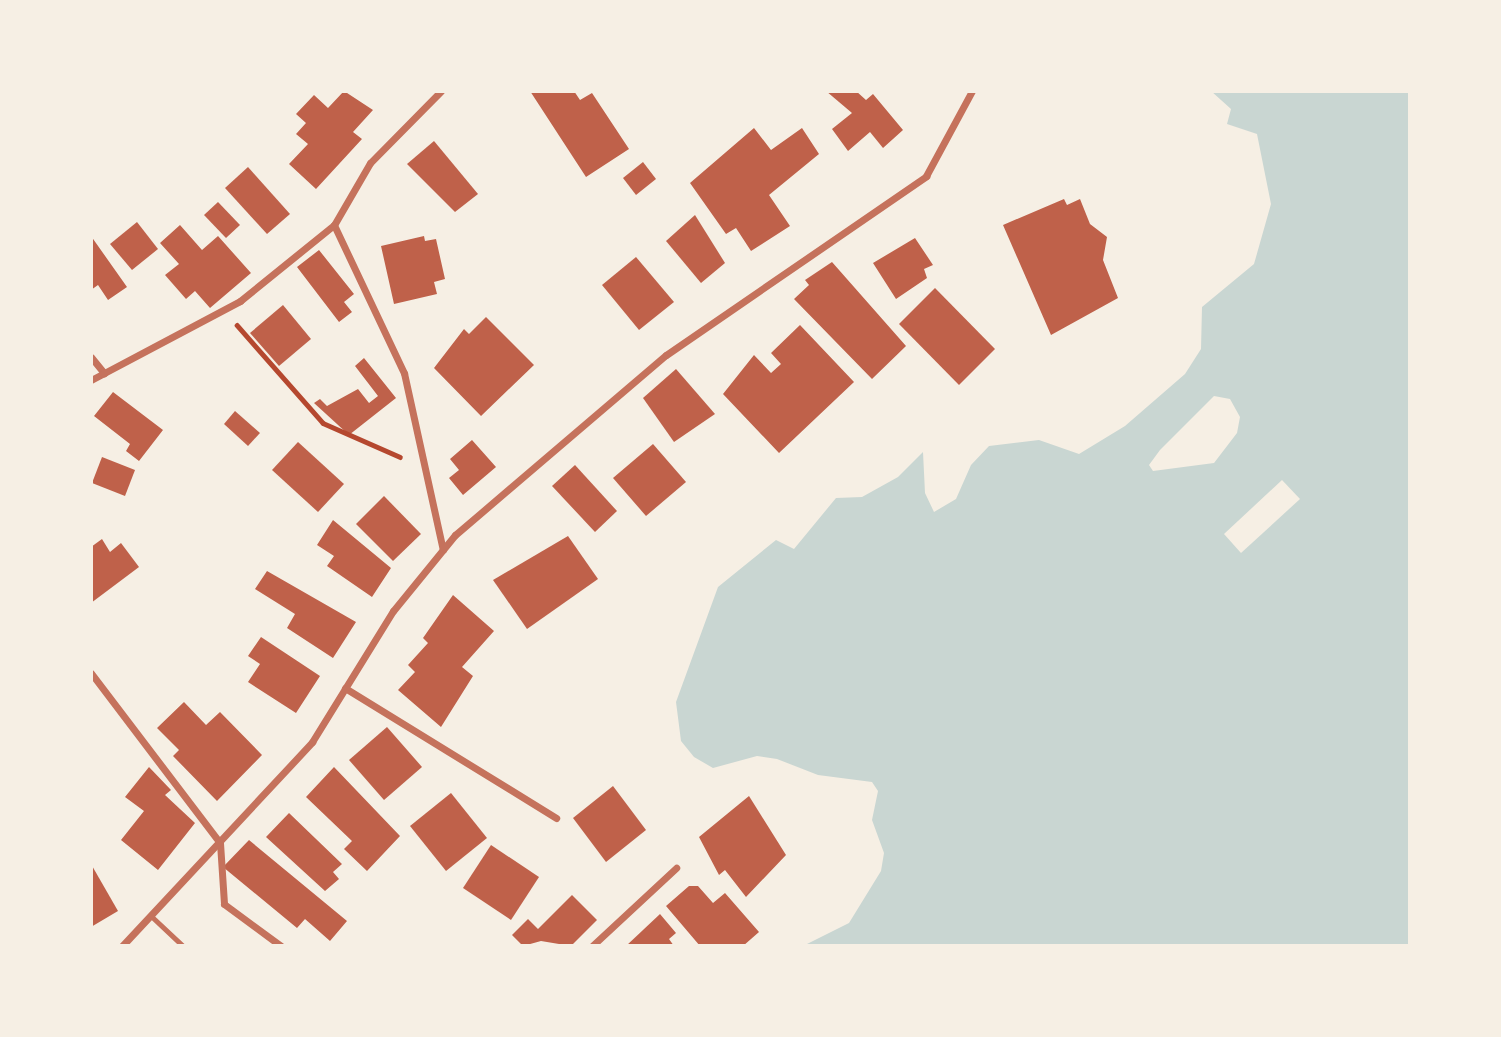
<!DOCTYPE html>
<style>
body{margin:0}
#map{position:relative;width:1501px;height:1037px;overflow:hidden;background:#f6efe4;font-family:Roboto,sans-serif}
div>[style]{position:absolute}
[style*='--x']{left:calc(var(--x)*1px);top:calc(var(--y)*1px);width:calc(var(--w)*1px);rotate:calc(var(--a)*1deg)}
.water>*{inset:0;background:#c9d6d2}
.pier>*{inset:0;background:#f6efe4}
.building>*{inset:0;background:#bf614a}
.path>*{height:4.5px;margin:-2.25px;padding:0 2.25px;transform-origin:2.25px;border-radius:2.25px;background:#b5482f}
.service>*{height:5px;margin:-2.5px;padding:0 2.5px;transform-origin:2.5px;border-radius:2.5px;background:#c5725c}
.minor>*{height:7px;margin:-3.5px;padding:0 3.5px;transform-origin:3.5px;border-radius:3.5px;background:#c5725c}
span{translate:-50% -50%;white-space:nowrap;text-align:center;line-height:1.15;-webkit-text-stroke:7px #f6efe4;paint-order:stroke}
.frame{position:absolute;inset:0;border:93px solid #f6efe4;pointer-events:none}
</style>
<div id="map">
<div class="water">
<i style="clip-path:polygon(evenodd,1211px 91px,1410px 91px,1410px 946px,803px 946px,849px 923px,881px 871px,884px 853px,872px 820px,878px 791px,872px 782px,818px 775px,777px 759px,757px 756px,713px 768px,694px 757px,681px 741px,676px 702px,718px 587px,776px 540px,794px 549px,836px 498px,862px 497px,898px 477px,923px 452px,925px 493px,934px 512px,956px 499px,971px 465px,989px 446px,1039px 440px,1079px 454px,1125px 426px,1185px 374px,1201px 349px,1202px 307px,1254px 264px,1271px 204px,1257px 134px,1227px 124px,1231px 109px,1211px 91px,1214px 396px,1230px 399px,1240px 417px,1237px 433px,1214px 463px,1153px 471px,1149px 465px,1160px 450px,1214px 396px)"></i>
</div>
<div class="pier">
<i style="clip-path:polygon(1282px 480px,1300px 499px,1241px 553px,1224px 534px)"></i>
</div>
<div class="building">
<i style="clip-path:polygon(344px 91px,373px 110px,353px 132px,362px 139px,316px 189px,289px 164px,308px 144px,296px 134px,306px 123px,296px 114px,314px 95px,328px 108px)"></i>
<i style="clip-path:polygon(530px 91px,574px 91px,580px 100px,592px 93px,629px 149px,586px 177px)"></i>
<i style="clip-path:polygon(826px 91px,856px 91px,866px 100px,873px 94px,903px 130px,883px 148px,870px 132px,848px 151px,832px 129px,852px 113px)"></i>
<i style="clip-path:polygon(754px 128px,771px 150px,802px 128px,819px 154px,769px 195px,790px 226px,751px 251px,736px 228px,726px 234px,690px 183px)"></i>
<i style="clip-path:polygon(434px 141px,478px 194px,455px 212px,407px 164px)"></i>
<i style="clip-path:polygon(643px 162px,656px 179px,636px 195px,623px 178px)"></i>
<i style="clip-path:polygon(248px 167px,290px 214px,267px 234px,225px 188px)"></i>
<i style="clip-path:polygon(1064px 199px,1067px 205px,1080px 199px,1090px 224px,1107px 237px,1103px 260px,1118px 298px,1051px 335px,1003px 225px)"></i>
<i style="clip-path:polygon(218px 202px,240px 225px,226px 238px,204px 215px)"></i>
<i style="clip-path:polygon(695px 215px,725px 263px,701px 283px,666px 241px)"></i>
<i style="clip-path:polygon(137px 222px,158px 249px,132px 270px,110px 244px)"></i>
<i style="clip-path:polygon(180px 225px,202px 250px,218px 236px,251px 273px,210px 308px,195px 291px,186px 299px,165px 275px,179px 264px,160px 243px)"></i>
<i style="clip-path:polygon(91px 236px,127px 287px,108px 300px,98px 285px,91px 290px)"></i>
<i style="clip-path:polygon(424px 236px,425px 241px,436px 239px,445px 279px,434px 282px,437px 294px,394px 304px,381px 246px)"></i>
<i style="clip-path:polygon(915px 238px,933px 265px,924px 269px,927px 278px,896px 299px,873px 263px)"></i>
<i style="clip-path:polygon(319px 250px,354px 294px,344px 302px,352px 312px,339px 322px,297px 267px)"></i>
<i style="clip-path:polygon(636px 257px,674px 302px,639px 330px,602px 285px)"></i>
<i style="clip-path:polygon(832px 262px,906px 346px,872px 379px,794px 299px,809px 285px,805px 280px)"></i>
<i style="clip-path:polygon(935px 288px,995px 349px,959px 385px,899px 324px)"></i>
<i style="clip-path:polygon(283px 305px,311px 339px,279px 366px,250px 333px)"></i>
<i style="clip-path:polygon(486px 317px,534px 365px,481px 416px,434px 368px,464px 329px,469px 334px)"></i>
<i style="clip-path:polygon(800px 325px,854px 382px,779px 453px,723px 394px,754px 355px,771px 373px,781px 364px,771px 353px)"></i>
<i style="clip-path:polygon(364px 358px,396px 398px,349px 435px,314px 403px,320px 399px,327px 406px,358px 389px,369px 403px,378px 396px,355px 366px)"></i>
<i style="clip-path:polygon(676px 369px,715px 414px,674px 442px,643px 398px)"></i>
<i style="clip-path:polygon(113px 392px,163px 430px,139px 461px,126px 451px,130px 444px,94px 416px)"></i>
<i style="clip-path:polygon(235px 411px,260px 433px,248px 446px,224px 424px)"></i>
<i style="clip-path:polygon(472px 440px,496px 467px,463px 495px,449px 478px,459px 470px,450px 459px)"></i>
<i style="clip-path:polygon(298px 442px,344px 484px,318px 512px,272px 470px)"></i>
<i style="clip-path:polygon(653px 444px,686px 482px,646px 516px,613px 478px)"></i>
<i style="clip-path:polygon(102px 457px,135px 470px,125px 496px,92px 483px)"></i>
<i style="clip-path:polygon(575px 465px,617px 511px,595px 532px,552px 486px)"></i>
<i style="clip-path:polygon(384px 496px,421px 534px,393px 561px,356px 524px)"></i>
<i style="clip-path:polygon(333px 520px,391px 568px,372px 597px,327px 566px,334px 556px,317px 545px)"></i>
<i style="clip-path:polygon(568px 536px,598px 579px,527px 629px,493px 580px)"></i>
<i style="clip-path:polygon(102px 539px,110px 552px,121px 543px,139px 567px,91px 603px,91px 547px)"></i>
<i style="clip-path:polygon(267px 571px,356px 622px,333px 658px,287px 628px,295px 614px,255px 589px)"></i>
<i style="clip-path:polygon(453px 595px,494px 631px,462px 667px,473px 676px,441px 727px,398px 690px,415px 672px,408px 665px,428px 643px,423px 638px)"></i>
<i style="clip-path:polygon(261px 637px,320px 676px,296px 713px,248px 682px,260px 664px,248px 656px)"></i>
<i style="clip-path:polygon(184px 702px,206px 725px,220px 712px,262px 755px,217px 801px,173px 756px,179px 750px,157px 728px)"></i>
<i style="clip-path:polygon(387px 727px,422px 767px,384px 800px,349px 760px)"></i>
<i style="clip-path:polygon(149px 767px,171px 790px,165px 795px,195px 823px,158px 870px,121px 840px,144px 811px,125px 797px)"></i>
<i style="clip-path:polygon(334px 767px,400px 836px,367px 871px,344px 849px,352px 841px,306px 797px)"></i>
<i style="clip-path:polygon(613px 786px,646px 830px,606px 862px,573px 818px)"></i>
<i style="clip-path:polygon(451px 793px,487px 838px,446px 871px,410px 826px)"></i>
<i style="clip-path:polygon(749px 796px,786px 855px,746px 897px,725px 870px,719px 875px,699px 837px)"></i>
<i style="clip-path:polygon(289px 813px,342px 864px,333px 872px,339px 879px,325px 891px,266px 837px)"></i>
<i style="clip-path:polygon(249px 840px,347px 921px,330px 941px,305px 919px,297px 928px,223px 867px)"></i>
<i style="clip-path:polygon(491px 845px,539px 877px,511px 920px,463px 888px)"></i>
<i style="clip-path:polygon(91px 864px,118px 911px,91px 927px)"></i>
<i style="clip-path:polygon(689px 886px,698px 886px,713px 903px,725px 893px,759px 932px,743px 946px,700px 946px,666px 906px)"></i>
<i style="clip-path:polygon(572px 895px,597px 920px,571px 946px,541px 941px,523px 946px,512px 935px,528px 919px,538px 929px)"></i>
<i style="clip-path:polygon(660px 914px,676px 933px,669px 939px,674px 946px,626px 946px)"></i>
</div>
<div class="path">
<i style="--x:237;--y:325;--w:130;--a:48.7"></i>
<i style="--x:323;--y:423;--w:84;--a:23.8"></i>
</div>
<div class="service">
<i style="--x:151;--y:916;--w:44;--a:43.2"></i>
</div>
<div class="minor">
<i style="--x:441;--y:91;--w:101;--a:134.6"></i>
<i style="--x:370;--y:163;--w:72;--a:120.1"></i>
<i style="--x:334;--y:225;--w:164;--a:64.7"></i>
<i style="--x:404;--y:373;--w:181;--a:77.6"></i>
<i style="--x:91;--y:357;--w:21;--a:51"></i>
<i style="--x:91;--y:380;--w:169;--a:-27.9"></i>
<i style="--x:240;--y:301;--w:121;--a:-39"></i>
<i style="--x:91;--y:673;--w:213;--a:52.8"></i>
<i style="--x:220;--y:843;--w:61;--a:86.2"></i>
<i style="--x:224;--y:904;--w:71;--a:36.4"></i>
<i style="--x:345;--y:688;--w:248;--a:31.6"></i>
<i style="--x:122;--y:946;--w:279;--a:-47"></i>
<i style="--x:312;--y:742;--w:154;--a:-58.3"></i>
<i style="--x:393;--y:611;--w:98;--a:-50.8"></i>
<i style="--x:455;--y:535;--w:277;--a:-40.5"></i>
<i style="--x:666;--y:355;--w:316;--a:-34.5"></i>
<i style="--x:926;--y:176;--w:97;--a:-61.6"></i>
<i style="--x:592;--y:946;--w:115;--a:-42.9"></i>
</div>
<div class="frame"></div>
</div>
